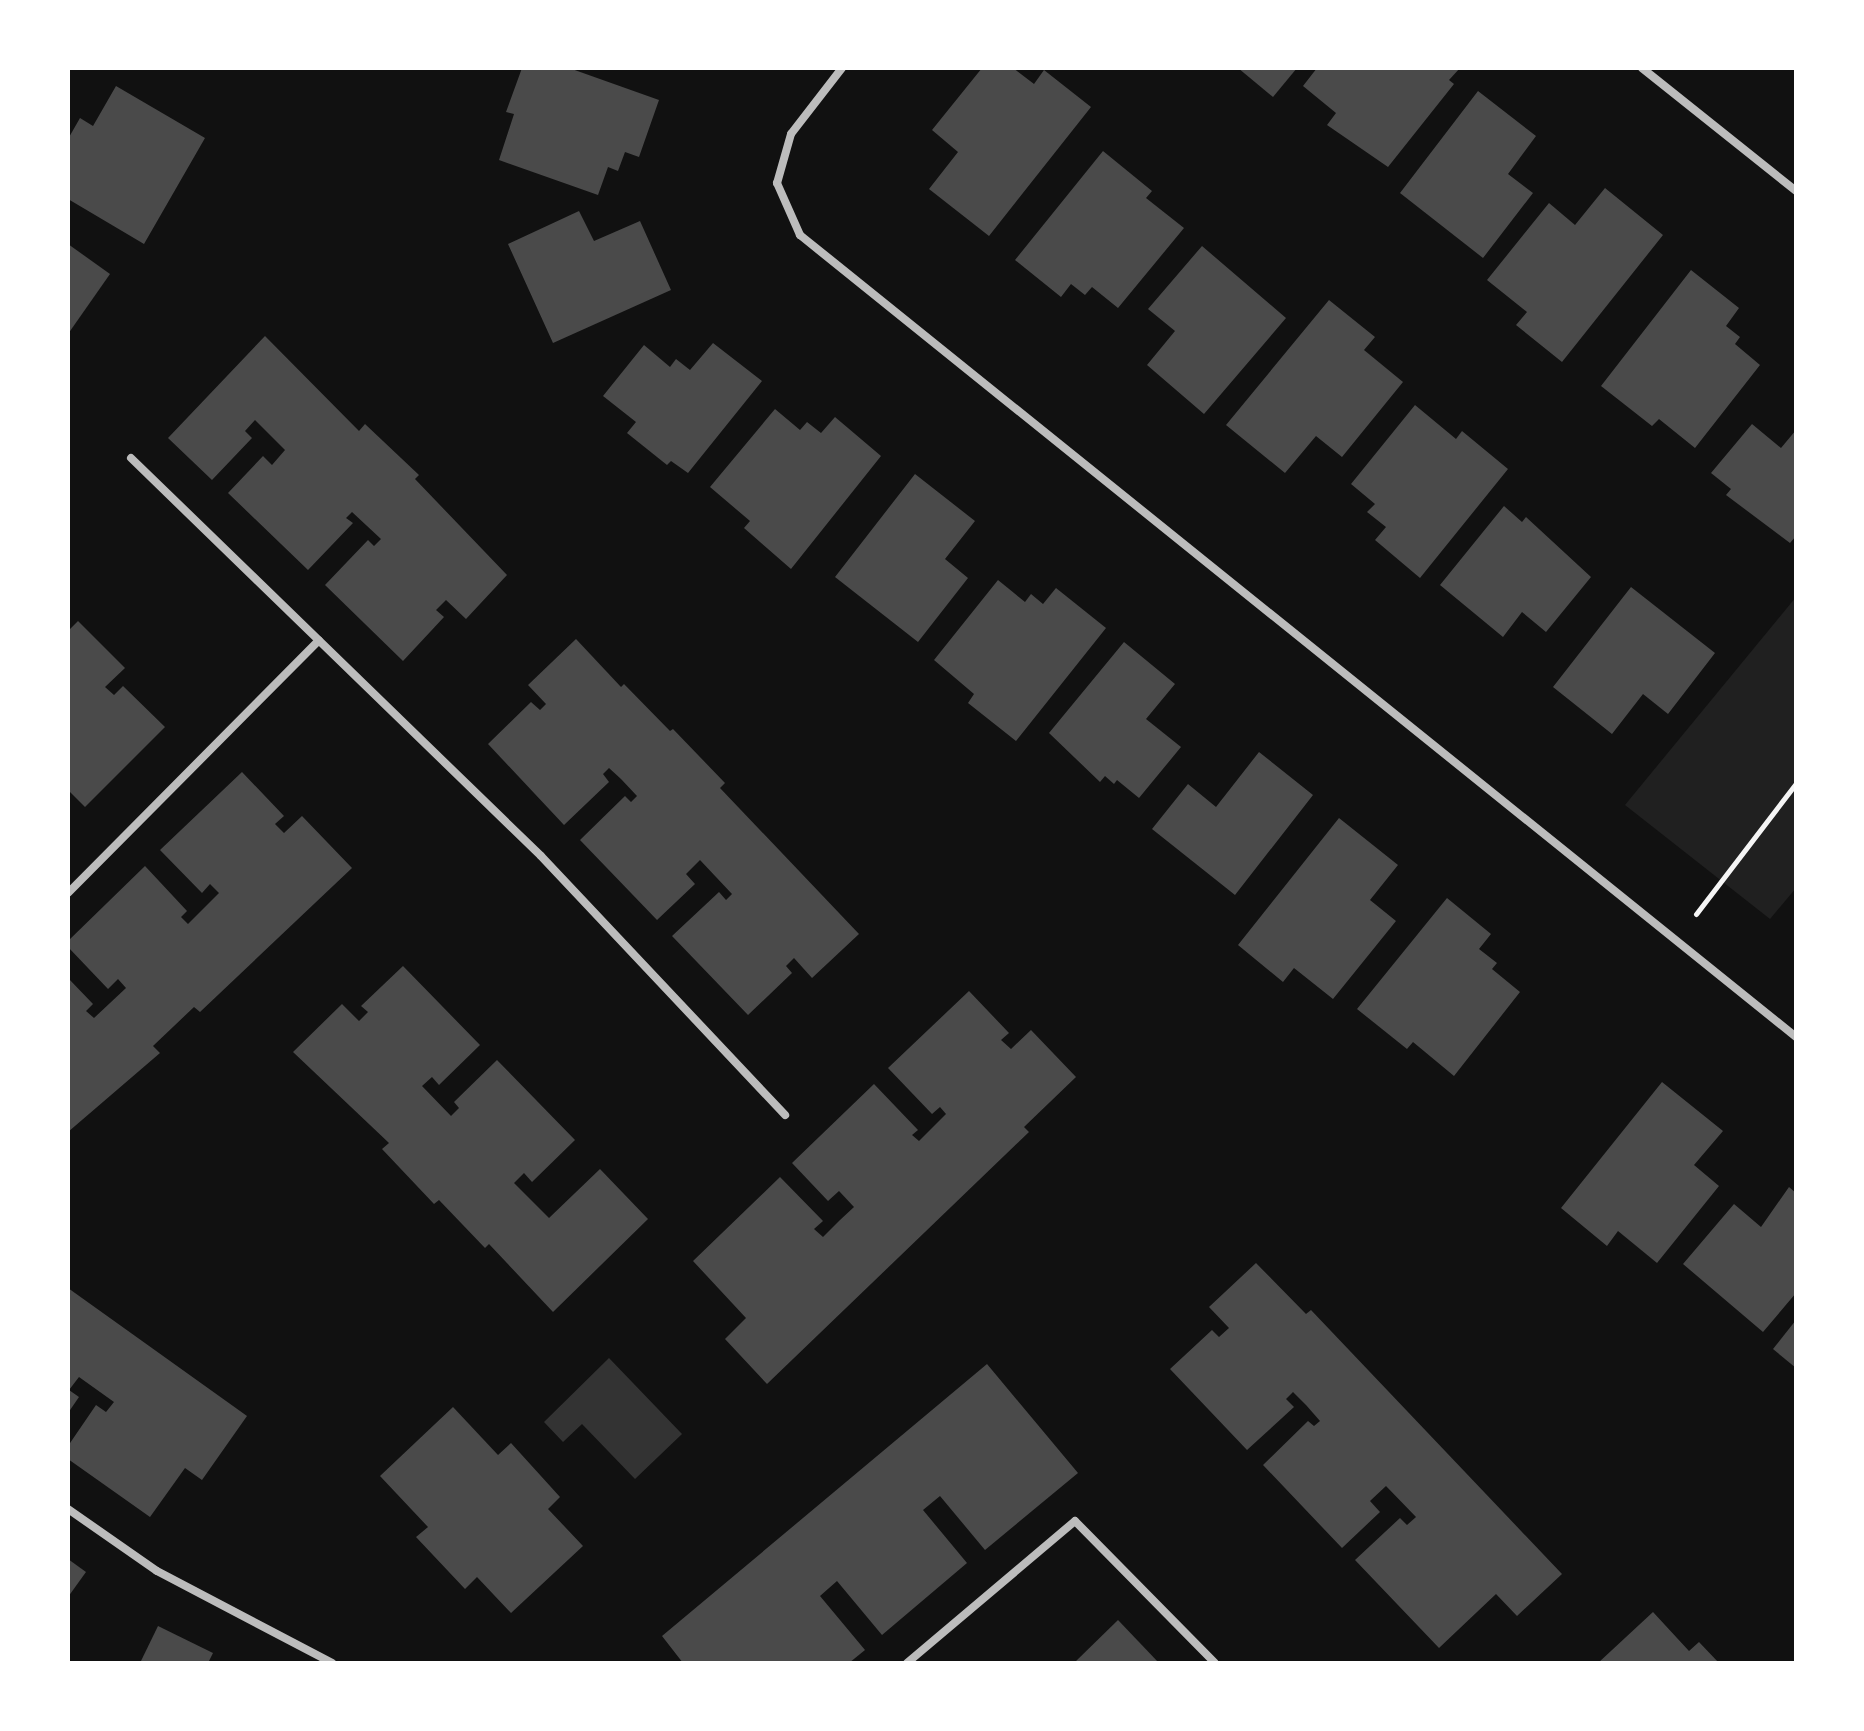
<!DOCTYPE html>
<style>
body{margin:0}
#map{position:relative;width:1864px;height:1731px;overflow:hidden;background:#111;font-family:Barlow,sans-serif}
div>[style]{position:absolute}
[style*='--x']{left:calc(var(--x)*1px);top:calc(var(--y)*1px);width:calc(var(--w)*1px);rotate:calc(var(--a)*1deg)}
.green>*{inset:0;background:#202020}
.water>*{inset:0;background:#333}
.building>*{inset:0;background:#4a4a4a}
.path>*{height:5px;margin:-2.5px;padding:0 2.5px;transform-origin:2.5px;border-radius:2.5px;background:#f5f5f5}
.minor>*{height:8px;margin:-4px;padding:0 4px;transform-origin:4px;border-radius:4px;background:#bcbcbc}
span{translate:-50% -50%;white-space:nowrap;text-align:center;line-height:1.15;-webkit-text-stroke:7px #fff;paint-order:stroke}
.frame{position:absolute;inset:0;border:70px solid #fff;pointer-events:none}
</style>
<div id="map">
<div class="green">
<i style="clip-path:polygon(1796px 597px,1796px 888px,1770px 919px,1625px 805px)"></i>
</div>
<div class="water">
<i style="clip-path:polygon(609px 1358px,682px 1434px,635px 1479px,582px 1424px,563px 1442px,544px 1422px)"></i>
</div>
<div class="building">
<i style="clip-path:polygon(522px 68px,569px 68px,659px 100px,639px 157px,625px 152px,618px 171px,608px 167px,598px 195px,499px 160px,514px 114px,506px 112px)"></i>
<i style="clip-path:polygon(982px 68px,1013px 68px,1034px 84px,1044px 70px,1091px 107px,989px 236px,929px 189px,958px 152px,932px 130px)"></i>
<i style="clip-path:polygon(1238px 68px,1297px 68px,1273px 97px)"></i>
<i style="clip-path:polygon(1317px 68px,1460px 68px,1449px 80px,1454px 84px,1388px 167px,1327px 125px,1336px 113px,1303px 86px)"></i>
<i style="clip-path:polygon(116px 86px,205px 138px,144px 244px,68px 199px,68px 139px,80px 118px,93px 126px)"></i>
<i style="clip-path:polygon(1478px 91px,1536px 136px,1508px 174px,1533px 193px,1483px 258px,1400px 193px)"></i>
<i style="clip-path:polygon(1103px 151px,1152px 191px,1146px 198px,1184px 228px,1118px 308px,1092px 287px,1085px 295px,1071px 284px,1061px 297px,1015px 260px)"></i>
<i style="clip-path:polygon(1605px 188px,1663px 235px,1562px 362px,1516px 325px,1527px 312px,1487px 280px,1549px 203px,1575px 225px)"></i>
<i style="clip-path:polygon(579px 211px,594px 241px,640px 221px,671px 290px,553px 343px,508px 244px)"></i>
<i style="clip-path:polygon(68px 244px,110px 274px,68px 334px)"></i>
<i style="clip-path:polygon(1202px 246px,1286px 318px,1204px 414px,1147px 365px,1175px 331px,1148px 309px)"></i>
<i style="clip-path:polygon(1691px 270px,1739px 308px,1726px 326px,1740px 337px,1735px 344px,1760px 365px,1695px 448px,1659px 419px,1652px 426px,1601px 386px)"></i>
<i style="clip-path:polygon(1329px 300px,1375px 337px,1364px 350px,1403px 382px,1342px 457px,1316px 436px,1285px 473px,1226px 425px)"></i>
<i style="clip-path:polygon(265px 336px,359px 431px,365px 424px,419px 475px,415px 479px,507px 575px,466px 619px,446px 600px,436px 610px,444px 617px,403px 661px,325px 585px,368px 540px,374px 546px,381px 539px,352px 512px,346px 518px,353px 523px,308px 570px,228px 493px,263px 456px,272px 465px,285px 450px,255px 420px,245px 431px,252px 438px,212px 480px,168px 438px)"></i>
<i style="clip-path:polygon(713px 343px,762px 381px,688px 473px,671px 461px,667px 465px,627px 433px,636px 422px,603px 396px,644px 345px,670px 367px,676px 359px,690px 370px)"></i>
<i style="clip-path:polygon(1415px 405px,1456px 439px,1462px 431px,1508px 469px,1420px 578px,1375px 540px,1386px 527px,1367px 512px,1375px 504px,1351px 484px)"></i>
<i style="clip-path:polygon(775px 409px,800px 430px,807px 422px,821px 433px,835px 417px,881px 456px,791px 569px,744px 528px,750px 521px,710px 487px)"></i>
<i style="clip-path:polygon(1752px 424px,1781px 448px,1796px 430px,1796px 536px,1790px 543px,1726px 495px,1731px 489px,1711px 473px)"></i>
<i style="clip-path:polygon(915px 474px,975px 521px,945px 559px,968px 578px,918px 642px,835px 577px)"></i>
<i style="clip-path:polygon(1504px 506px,1522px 522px,1526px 517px,1591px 577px,1546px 632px,1522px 612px,1503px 637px,1440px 585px)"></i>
<i style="clip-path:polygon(998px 580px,1025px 602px,1031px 594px,1043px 604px,1056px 588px,1106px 628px,1016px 741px,968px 703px,974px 694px,934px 660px)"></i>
<i style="clip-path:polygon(1631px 587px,1715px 653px,1668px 714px,1643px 694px,1612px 734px,1553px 687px)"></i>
<i style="clip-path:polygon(78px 621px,125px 668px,105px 687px,114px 695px,123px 686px,165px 727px,85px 807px,68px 790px,68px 631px)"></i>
<i style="clip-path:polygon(576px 639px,621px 687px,624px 684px,670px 731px,673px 729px,725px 783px,720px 788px,859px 934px,812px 978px,794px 958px,786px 966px,792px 973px,748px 1015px,672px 936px,719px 892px,726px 900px,732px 894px,700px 860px,686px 874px,695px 884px,657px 920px,580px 840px,625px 796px,631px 802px,637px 796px,621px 779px,609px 768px,603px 774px,609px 782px,564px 825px,488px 744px,531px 702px,540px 710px,546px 704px,528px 685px)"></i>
<i style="clip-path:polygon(1124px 642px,1175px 684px,1146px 719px,1181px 747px,1139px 798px,1117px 780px,1114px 784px,1105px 776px,1100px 782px,1049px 733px)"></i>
<i style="clip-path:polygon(1259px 752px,1313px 795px,1235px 895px,1152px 829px,1188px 784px,1216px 807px)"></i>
<i style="clip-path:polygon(242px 772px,284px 816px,275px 824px,284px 833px,302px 816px,352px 868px,200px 1012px,194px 1007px,153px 1046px,160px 1053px,68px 1132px,68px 978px,93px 1004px,86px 1011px,94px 1018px,126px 988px,118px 979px,108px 989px,68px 947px,68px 941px,145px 866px,187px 911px,181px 917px,188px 924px,219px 893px,210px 884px,202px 893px,160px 850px)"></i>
<i style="clip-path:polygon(1339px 818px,1398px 865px,1370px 900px,1396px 921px,1333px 999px,1294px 968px,1283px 982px,1238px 945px)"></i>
<i style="clip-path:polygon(1447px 898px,1491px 934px,1479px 949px,1497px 963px,1492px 969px,1520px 992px,1454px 1076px,1413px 1042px,1407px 1049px,1357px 1009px)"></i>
<i style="clip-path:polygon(403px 966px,480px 1045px,439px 1085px,432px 1077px,422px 1086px,451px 1116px,459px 1108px,454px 1102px,497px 1060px,575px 1140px,532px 1182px,524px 1173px,514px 1183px,549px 1218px,600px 1169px,648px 1219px,553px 1312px,489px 1244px,485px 1248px,439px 1200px,434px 1204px,382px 1149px,389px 1143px,293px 1052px,342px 1004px,359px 1021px,368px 1012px,361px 1006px)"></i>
<i style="clip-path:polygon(969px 991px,1009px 1033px,1001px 1040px,1011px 1049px,1031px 1030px,1076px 1077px,1024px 1127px,1029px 1132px,767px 1384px,725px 1339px,746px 1318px,693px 1261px,780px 1177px,823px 1221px,814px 1229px,823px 1237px,840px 1220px,854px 1207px,839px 1191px,828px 1201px,792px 1163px,874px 1084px,918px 1130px,912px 1135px,919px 1141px,946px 1114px,940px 1107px,932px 1114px,888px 1068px)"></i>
<i style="clip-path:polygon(1662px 1082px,1723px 1131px,1694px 1165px,1719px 1186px,1657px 1263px,1618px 1231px,1607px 1246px,1561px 1208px)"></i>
<i style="clip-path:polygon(1789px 1187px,1796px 1193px,1796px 1293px,1763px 1332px,1683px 1264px,1734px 1204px,1761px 1227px)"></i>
<i style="clip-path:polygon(1256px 1263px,1306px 1314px,1311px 1310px,1562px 1574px,1517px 1616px,1496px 1594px,1439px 1648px,1355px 1560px,1400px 1518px,1407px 1525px,1416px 1517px,1386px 1486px,1370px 1501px,1380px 1512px,1342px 1548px,1263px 1465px,1308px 1421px,1314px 1426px,1320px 1421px,1306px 1405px,1293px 1392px,1286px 1399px,1294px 1407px,1247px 1450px,1170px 1369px,1212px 1330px,1219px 1337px,1229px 1328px,1209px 1307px)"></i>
<i style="clip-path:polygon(68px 1288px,247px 1416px,202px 1480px,185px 1468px,150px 1517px,68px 1459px,68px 1446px,96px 1405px,106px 1412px,114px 1402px,79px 1377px,69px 1390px,79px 1397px,68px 1413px)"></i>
<i style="clip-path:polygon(1796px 1320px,1796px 1368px,1773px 1349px)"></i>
<i style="clip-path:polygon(987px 1364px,1078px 1473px,985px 1550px,940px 1496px,923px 1510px,967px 1563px,882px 1635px,837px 1581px,820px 1596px,865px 1650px,849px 1663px,683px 1663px,662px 1636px)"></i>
<i style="clip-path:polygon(453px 1407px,498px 1455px,511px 1443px,560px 1497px,548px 1509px,583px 1546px,511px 1613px,477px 1577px,465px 1589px,416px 1537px,428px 1527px,380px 1476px)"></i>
<i style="clip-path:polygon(68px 1559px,86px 1572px,68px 1597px)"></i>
<i style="clip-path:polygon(1653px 1612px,1689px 1651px,1699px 1642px,1719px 1663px,1598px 1663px)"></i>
<i style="clip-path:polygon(1118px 1620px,1159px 1663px,1074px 1663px)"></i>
<i style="clip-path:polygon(158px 1626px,213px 1653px,208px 1663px,140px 1663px)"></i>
</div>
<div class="path">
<i style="--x:1696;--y:914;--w:165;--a:-52.6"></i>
</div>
<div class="minor">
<i style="--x:842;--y:68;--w:83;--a:127.7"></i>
<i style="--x:791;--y:134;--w:51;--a:105.9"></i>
<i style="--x:777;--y:183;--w:57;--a:66.1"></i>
<i style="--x:800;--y:235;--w:1279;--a:38.84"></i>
<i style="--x:1642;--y:68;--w:197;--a:38.6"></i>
<i style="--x:131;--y:458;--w:571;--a:44.15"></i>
<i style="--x:541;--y:856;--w:356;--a:46.7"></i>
<i style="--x:68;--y:893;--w:356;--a:-45.2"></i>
<i style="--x:68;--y:1509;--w:108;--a:34.9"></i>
<i style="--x:157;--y:1571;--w:198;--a:27.7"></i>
<i style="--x:907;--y:1663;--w:220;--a:-40.2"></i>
<i style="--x:1075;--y:1521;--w:199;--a:45.4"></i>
</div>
<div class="frame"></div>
</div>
